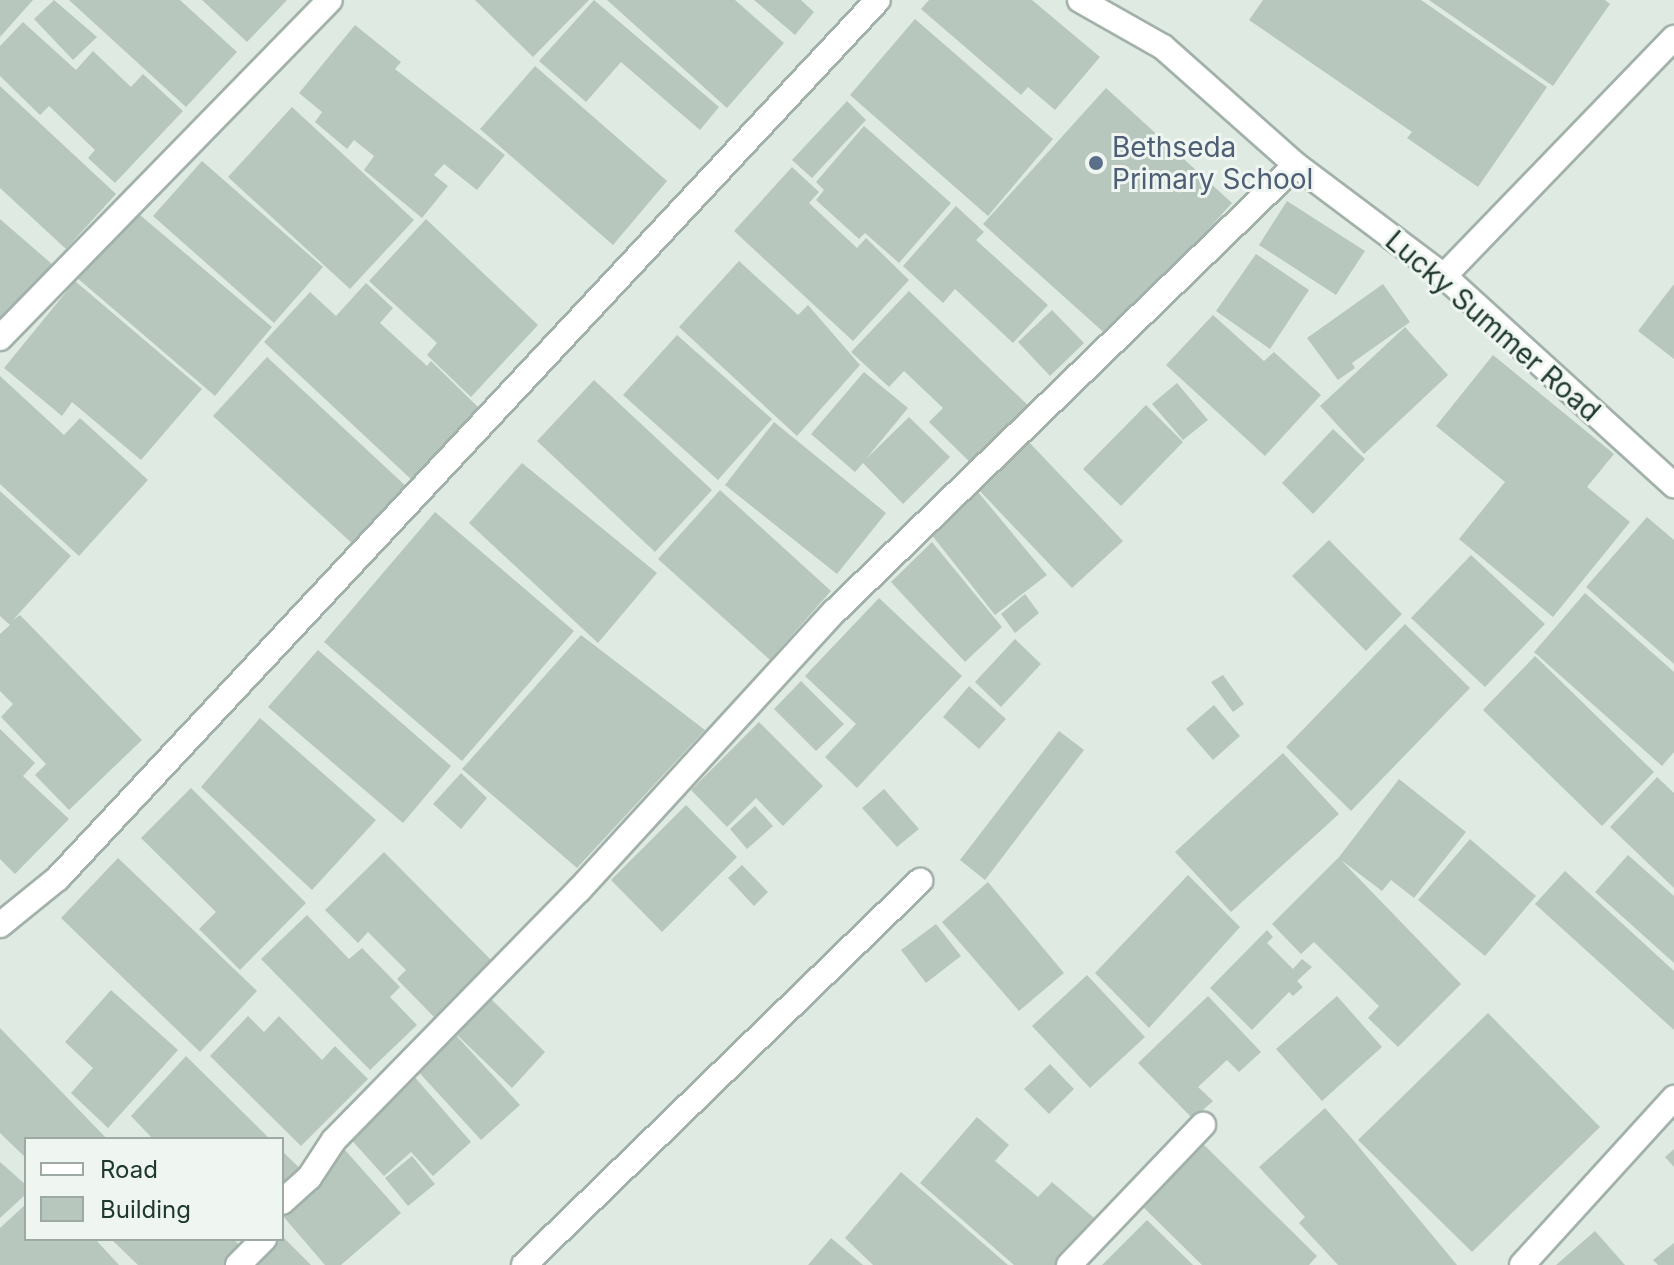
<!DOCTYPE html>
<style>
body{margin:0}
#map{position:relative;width:1674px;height:1265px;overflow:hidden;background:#dfeae3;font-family:Inter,sans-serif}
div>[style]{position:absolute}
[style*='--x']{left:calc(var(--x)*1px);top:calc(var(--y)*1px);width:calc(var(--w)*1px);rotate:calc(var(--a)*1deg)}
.building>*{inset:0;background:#b7c7be}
.roads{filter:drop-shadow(2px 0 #a2b1a9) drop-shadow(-2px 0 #a2b1a9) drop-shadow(0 2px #a2b1a9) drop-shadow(0 -2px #a2b1a9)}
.minor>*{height:24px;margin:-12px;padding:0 12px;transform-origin:12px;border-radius:12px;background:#fff}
.tertiary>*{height:24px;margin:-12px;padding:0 12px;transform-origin:12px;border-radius:12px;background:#fff}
.dots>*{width:22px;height:22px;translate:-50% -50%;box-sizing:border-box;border:4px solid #eff6f1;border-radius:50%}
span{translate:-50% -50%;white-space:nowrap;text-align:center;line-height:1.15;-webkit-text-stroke:6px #eff6f1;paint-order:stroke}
.service-label{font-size:28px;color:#4e5e75}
.left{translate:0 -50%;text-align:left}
.street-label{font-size:28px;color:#20392e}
.legend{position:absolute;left:24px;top:1137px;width:260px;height:104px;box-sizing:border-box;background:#eff6f1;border:2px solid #9caaa3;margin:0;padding:10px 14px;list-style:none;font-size:24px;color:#20392e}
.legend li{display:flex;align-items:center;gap:16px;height:40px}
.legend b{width:40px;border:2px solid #9caaa3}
</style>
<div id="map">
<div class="building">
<i style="clip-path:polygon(0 0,33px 0,0 37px)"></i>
<i style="clip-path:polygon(54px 0,97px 37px,73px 60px,34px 19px)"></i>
<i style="clip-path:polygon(69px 0,180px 0,237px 52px,186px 107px)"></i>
<i style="clip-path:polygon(202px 0,287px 0,247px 42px)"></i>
<i style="clip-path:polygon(475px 0,589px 0,533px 57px)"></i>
<i style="clip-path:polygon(594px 0,719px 107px,700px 130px,621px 62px,586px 102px,539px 61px)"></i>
<i style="clip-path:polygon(607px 0,735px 0,784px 43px,727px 108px)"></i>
<i style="clip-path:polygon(754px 0,801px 0,814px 12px,795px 35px)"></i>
<i style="clip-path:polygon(929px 0,1032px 0,1100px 57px,1055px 110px,1028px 87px,1021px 95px,921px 9px)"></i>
<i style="clip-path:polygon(1263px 0,1421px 0,1547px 87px,1478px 187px,1407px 138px,1412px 132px,1249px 20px)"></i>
<i style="clip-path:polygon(1429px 0,1605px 0,1610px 4px,1553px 86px)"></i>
<i style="clip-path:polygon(915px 19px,1053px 139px,988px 216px,850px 95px)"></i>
<i style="clip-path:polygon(23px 22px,76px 70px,93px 51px,131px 87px,143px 74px,183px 111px,115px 183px,88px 158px,95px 150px,49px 106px,40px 115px,0 76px,0 46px)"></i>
<i style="clip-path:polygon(355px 25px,401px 62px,395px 69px,505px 155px,477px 190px,444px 164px,434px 175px,448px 186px,422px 218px,364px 170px,374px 156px,354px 140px,347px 149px,315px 122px,322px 112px,299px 93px)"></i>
<i style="clip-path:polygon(535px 66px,667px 181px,613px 245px,480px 129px)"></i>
<i style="clip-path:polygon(0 86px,116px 194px,66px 249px,0 188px)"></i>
<i style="clip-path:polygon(1106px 88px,1232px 203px,1110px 338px,983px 224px)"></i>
<i style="clip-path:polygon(847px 101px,866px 120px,812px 178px,792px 160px)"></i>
<i style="clip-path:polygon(292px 107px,414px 220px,350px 289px,228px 177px)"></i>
<i style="clip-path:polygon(864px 126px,951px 203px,899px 263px,865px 233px,859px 239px,816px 200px,824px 190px,816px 182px)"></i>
<i style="clip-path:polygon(202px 161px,323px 267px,274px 323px,153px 216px)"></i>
<i style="clip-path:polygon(792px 167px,819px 192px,809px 203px,857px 248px,866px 238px,909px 280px,853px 341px,734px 231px)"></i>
<i style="clip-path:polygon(1287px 201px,1365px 251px,1336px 295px,1259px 245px)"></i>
<i style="clip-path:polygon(956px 206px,984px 232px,976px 240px,1048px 305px,1013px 343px,955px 289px,943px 303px,903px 266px)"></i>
<i style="clip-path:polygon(133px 209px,272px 327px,215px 396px,76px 277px)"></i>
<i style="clip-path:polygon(0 219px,53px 265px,0 326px)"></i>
<i style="clip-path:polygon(426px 219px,538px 325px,471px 397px,427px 355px,437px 343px,369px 281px)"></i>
<i style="clip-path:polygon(1256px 254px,1309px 290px,1270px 349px,1216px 311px)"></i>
<i style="clip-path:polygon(739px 261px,798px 315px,808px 305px,860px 365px,797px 436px,679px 327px)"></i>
<i style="clip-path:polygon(75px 281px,202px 389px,141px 460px,72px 402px,62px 416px,4px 368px)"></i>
<i style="clip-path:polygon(366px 283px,393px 308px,380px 323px,427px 366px,431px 361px,480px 409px,413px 481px,264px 342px,310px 292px,336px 316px)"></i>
<i style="clip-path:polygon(1383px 284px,1410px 322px,1352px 363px,1355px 368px,1338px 380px,1307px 338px)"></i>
<i style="clip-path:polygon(1674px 284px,1674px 359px,1638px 331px)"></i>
<i style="clip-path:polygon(909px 291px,1035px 412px,979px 471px,929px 422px,943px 408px,904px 371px,889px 387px,851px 352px)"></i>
<i style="clip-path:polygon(1052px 310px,1084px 343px,1050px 376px,1018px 342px)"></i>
<i style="clip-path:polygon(1213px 315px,1264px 361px,1274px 352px,1321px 395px,1265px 456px,1166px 365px)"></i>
<i style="clip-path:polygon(1405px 327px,1448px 375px,1364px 454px,1320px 406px)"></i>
<i style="clip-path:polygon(677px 335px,772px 419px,718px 480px,623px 395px)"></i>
<i style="clip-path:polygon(1493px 355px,1614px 454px,1587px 487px,1630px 522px,1553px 617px,1459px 539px,1505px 482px,1436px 426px)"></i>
<i style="clip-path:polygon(267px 357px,408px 488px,355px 546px,213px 416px)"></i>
<i style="clip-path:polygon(864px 372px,908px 408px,866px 459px,909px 417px,950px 457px,903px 504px,863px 463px,855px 472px,811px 434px)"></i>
<i style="clip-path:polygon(0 376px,64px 435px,80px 418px,148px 480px,79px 556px,0 484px)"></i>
<i style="clip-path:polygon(594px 380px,712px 490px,655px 552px,537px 441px)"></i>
<i style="clip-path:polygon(1177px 383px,1208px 420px,1183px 440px,1152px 404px)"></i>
<i style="clip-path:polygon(1146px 405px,1183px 442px,1121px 506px,1083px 469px)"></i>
<i style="clip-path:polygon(774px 422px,886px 513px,837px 574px,725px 485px)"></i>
<i style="clip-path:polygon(1333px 429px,1365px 459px,1313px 514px,1282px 483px)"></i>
<i style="clip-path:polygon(1027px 440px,1123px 541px,1072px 588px,977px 488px)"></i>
<i style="clip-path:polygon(522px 463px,657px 573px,598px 643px,469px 523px)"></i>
<i style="clip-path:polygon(720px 490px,831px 591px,770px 660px,658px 559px)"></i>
<i style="clip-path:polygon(0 491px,71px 556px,13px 620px,20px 615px,142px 740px,69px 810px,35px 775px,46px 764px,1px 717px,13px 704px,0 691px,0 634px,10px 625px,0 616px)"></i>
<i style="clip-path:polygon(978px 492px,1047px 575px,995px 615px,931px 534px)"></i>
<i style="clip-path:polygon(435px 512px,574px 631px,462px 761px,324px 642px)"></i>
<i style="clip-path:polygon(1647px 517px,1674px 540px,1674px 664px,1586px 587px)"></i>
<i style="clip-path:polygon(1329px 540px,1402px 614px,1366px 651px,1292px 576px)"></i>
<i style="clip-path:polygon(932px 542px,1002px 627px,965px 662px,891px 582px)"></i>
<i style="clip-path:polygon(1471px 555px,1545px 624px,1485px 687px,1411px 618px)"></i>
<i style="clip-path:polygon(1585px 593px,1674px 672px,1674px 752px,1662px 766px,1534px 652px)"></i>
<i style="clip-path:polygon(1025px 594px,1039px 613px,1015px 633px,1001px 614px)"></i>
<i style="clip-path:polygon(879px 598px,962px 676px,857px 788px,825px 757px,856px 724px,805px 676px)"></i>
<i style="clip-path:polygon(1405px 624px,1470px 688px,1351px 811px,1286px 747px)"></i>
<i style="clip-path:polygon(581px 635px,705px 730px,577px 868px,462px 769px)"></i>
<i style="clip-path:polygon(1015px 639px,1041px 664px,1001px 707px,975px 682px)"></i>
<i style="clip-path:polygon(318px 650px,451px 766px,403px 823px,268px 707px)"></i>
<i style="clip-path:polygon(1535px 656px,1654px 772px,1602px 826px,1483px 710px)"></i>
<i style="clip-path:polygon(1223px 675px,1244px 704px,1233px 712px,1211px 682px)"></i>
<i style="clip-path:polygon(801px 681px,844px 724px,816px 751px,774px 709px)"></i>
<i style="clip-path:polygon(969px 686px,1006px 719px,979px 749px,943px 717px)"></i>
<i style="clip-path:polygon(1214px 705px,1240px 736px,1213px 760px,1186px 729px)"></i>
<i style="clip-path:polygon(260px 718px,376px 820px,312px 890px,201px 787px)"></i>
<i style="clip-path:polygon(759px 722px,823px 786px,783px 826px,756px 798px,727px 827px,691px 790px)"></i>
<i style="clip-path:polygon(0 729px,35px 763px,23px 776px,69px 819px,15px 874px,0 859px)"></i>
<i style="clip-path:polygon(1059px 731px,1084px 750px,985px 880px,960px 860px)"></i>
<i style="clip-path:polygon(1283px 753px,1339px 814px,1231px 912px,1175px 852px)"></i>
<i style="clip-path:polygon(461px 773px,487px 798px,461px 829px,433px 804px)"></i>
<i style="clip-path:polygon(1657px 777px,1674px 793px,1674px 888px,1610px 827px)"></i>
<i style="clip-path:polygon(1399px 779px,1466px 832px,1414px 898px,1391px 880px,1382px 891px,1341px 860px,1461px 984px,1398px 1047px,1368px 1018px,1379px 1006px,1314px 942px,1301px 954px,1272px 924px,1339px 857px)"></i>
<i style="clip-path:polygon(191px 788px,306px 903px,240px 970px,199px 929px,216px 912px,141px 838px)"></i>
<i style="clip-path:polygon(884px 789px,919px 829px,897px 847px,862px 808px)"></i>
<i style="clip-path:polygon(686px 805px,737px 857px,662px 932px,611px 880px)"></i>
<i style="clip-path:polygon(755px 806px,773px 826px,747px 849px,730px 829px)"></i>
<i style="clip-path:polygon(1470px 839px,1536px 896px,1485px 956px,1418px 900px)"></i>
<i style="clip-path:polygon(384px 852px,491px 960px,434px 1017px,397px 979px,406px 970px,368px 932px,358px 943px,325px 910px)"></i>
<i style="clip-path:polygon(1628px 855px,1674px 896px,1674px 963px,1595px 892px)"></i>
<i style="clip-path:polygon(118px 858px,257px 991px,200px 1052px,61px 918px)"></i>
<i style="clip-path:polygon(742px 865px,768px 892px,754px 906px,728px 878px)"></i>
<i style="clip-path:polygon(1565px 871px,1674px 971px,1674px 1030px,1535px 904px)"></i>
<i style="clip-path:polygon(1188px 875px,1240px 927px,1149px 1028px,1095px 973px)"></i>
<i style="clip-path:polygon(988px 882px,1064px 973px,1019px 1011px,942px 922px)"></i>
<i style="clip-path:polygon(307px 915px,349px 959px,362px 948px,400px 987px,390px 997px,417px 1025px,370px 1070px,261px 959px)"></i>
<i style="clip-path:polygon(936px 924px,961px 956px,926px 983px,901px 950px)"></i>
<i style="clip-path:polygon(1267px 930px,1273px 937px,1267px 943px,1293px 969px,1302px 959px,1312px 967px,1297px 981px,1303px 987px,1293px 996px,1289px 992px,1252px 1030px,1210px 988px)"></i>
<i style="clip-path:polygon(1087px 975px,1145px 1037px,1090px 1088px,1032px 1026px)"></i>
<i style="clip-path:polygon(111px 990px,178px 1050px,108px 1128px,71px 1093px,93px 1068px,65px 1042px)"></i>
<i style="clip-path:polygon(487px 995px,545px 1052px,512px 1088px,453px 1031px)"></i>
<i style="clip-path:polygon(1208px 996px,1261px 1052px,1239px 1072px,1227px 1060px,1198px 1087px,1213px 1101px,1193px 1119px,1138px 1063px)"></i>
<i style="clip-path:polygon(1337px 996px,1382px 1047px,1322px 1101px,1276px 1049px)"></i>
<i style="clip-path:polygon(1488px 1013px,1600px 1127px,1472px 1252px,1358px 1140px)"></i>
<i style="clip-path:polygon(248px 1016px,264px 1032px,279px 1016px,322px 1060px,335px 1046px,368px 1079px,301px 1146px,210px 1056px)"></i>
<i style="clip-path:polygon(0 1028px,107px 1139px,26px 1139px,26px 1158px,0 1133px)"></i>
<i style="clip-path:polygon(453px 1032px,520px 1105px,481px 1140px,414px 1067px)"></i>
<i style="clip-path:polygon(186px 1056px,270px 1139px,153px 1139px,131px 1116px)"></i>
<i style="clip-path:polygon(1050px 1064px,1074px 1089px,1049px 1114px,1024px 1089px)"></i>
<i style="clip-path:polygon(413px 1075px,471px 1142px,433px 1176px,411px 1152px,384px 1176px,346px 1134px)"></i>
<i style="clip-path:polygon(1325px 1108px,1354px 1141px,1457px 1265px,1338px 1265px,1299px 1223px,1305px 1217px,1259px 1167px)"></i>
<i style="clip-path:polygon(977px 1117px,1009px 1145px,995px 1161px,1038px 1197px,1052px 1182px,1100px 1223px,1064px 1265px,1014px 1265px,920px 1183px)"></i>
<i style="clip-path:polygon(1200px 1141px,1317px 1256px,1309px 1265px,1202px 1265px,1139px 1203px)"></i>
<i style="clip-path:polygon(1674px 1149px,1674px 1167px,1665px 1157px)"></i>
<i style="clip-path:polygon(345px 1150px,401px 1213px,341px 1265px,325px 1265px,282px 1215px,282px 1205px)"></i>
<i style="clip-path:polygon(282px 1151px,307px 1175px,282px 1199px)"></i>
<i style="clip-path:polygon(412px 1156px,435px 1184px,408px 1206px,385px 1178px)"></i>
<i style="clip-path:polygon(0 1162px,26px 1185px,26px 1194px,0 1218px)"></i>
<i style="clip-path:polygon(901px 1172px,1008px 1265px,873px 1265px,845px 1238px)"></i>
<i style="clip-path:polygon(26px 1204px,26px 1239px,95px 1239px,119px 1265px,0 1265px,0 1228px)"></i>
<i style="clip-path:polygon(1147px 1220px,1193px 1265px,1102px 1265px)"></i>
<i style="clip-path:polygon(1595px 1231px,1625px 1265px,1556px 1265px)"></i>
<i style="clip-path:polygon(282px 1236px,311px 1265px,245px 1265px,272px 1239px)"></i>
<i style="clip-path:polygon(831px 1238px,863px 1265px,808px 1265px)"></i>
<i style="clip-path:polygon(111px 1239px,233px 1239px,245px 1250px,230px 1265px,138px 1265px)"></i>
<i style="clip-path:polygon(1674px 1243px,1674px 1265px,1658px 1265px,1653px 1260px)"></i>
</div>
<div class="roads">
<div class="minor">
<i style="--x:1444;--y:276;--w:331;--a:-46"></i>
<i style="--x:0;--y:338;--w:472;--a:-45.7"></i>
<i style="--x:0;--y:925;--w:75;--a:-39"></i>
<i style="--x:58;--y:878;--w:1201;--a:-46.96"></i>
<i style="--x:282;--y:1202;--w:36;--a:-42"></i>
<i style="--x:309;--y:1178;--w:45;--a:-56.7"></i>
<i style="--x:334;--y:1140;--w:350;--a:-45.6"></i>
<i style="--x:579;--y:890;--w:379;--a:-47.5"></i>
<i style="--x:835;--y:611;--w:641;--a:-44.05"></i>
<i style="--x:238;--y:1265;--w:37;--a:-45"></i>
<i style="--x:524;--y:1265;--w:552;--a:-44.12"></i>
<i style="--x:1069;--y:1265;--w:194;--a:-46.3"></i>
<i style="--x:1522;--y:1265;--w:226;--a:-47.7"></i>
</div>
<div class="tertiary">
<i style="--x:1080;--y:0;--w:95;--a:29.5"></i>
<i style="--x:1163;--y:47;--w:178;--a:41.6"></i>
<i style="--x:1296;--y:165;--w:185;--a:36.9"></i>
<i style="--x:1444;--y:276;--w:311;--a:42.3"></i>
</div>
</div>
<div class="dots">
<i style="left:1096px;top:163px;background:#5c6f8a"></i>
</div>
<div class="service-label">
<span class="left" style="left:1112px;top:163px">Bethseda<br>Primary School</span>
</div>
<div class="street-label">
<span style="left:1493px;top:326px;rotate:41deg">Lucky Summer Road</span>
</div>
<ul class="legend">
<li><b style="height:10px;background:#fff"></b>Road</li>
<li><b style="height:22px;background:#b7c7be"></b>Building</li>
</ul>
</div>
